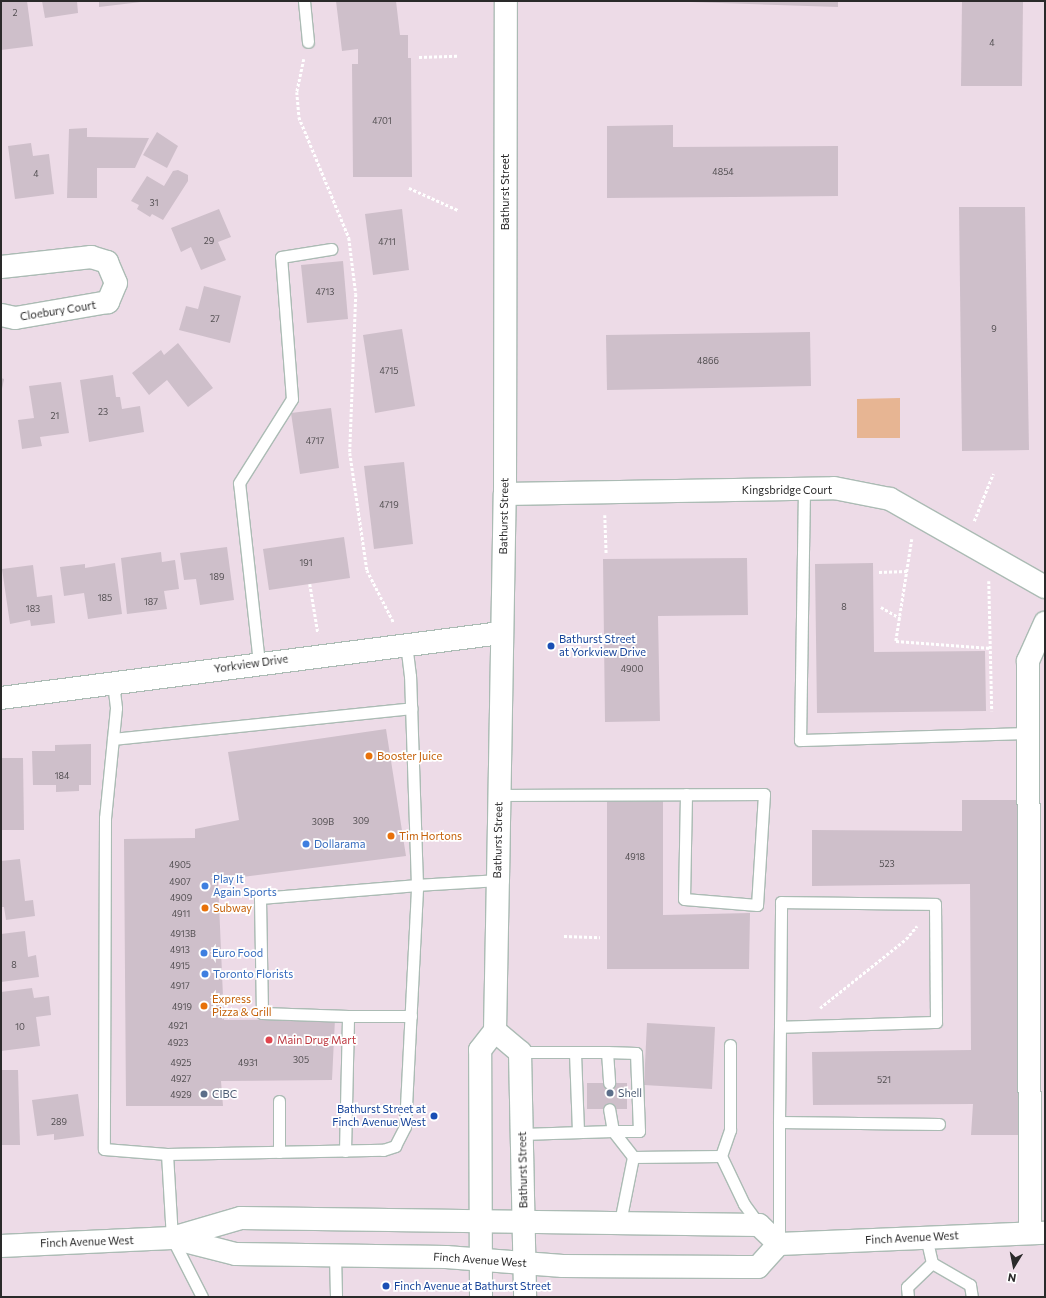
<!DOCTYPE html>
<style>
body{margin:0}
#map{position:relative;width:1046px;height:1298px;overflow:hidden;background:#eddbe7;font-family:Commissioner,sans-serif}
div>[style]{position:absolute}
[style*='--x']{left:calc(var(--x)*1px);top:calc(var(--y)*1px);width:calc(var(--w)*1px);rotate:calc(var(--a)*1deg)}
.green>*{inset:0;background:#e7b593}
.building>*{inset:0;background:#cebfca}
.path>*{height:2.5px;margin-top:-1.25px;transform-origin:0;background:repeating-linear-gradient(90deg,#fff 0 3px,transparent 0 5px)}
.roads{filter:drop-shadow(1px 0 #abbbb4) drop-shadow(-1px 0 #abbbb4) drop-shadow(0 1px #abbbb4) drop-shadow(0 -1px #abbbb4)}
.lane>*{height:11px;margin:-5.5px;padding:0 5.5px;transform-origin:5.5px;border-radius:5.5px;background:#fff}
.street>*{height:22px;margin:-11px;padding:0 11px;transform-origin:11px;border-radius:11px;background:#fff}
.secondary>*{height:22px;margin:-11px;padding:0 11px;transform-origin:11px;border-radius:11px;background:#fff}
.dots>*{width:11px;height:11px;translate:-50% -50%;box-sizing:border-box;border:2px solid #fff;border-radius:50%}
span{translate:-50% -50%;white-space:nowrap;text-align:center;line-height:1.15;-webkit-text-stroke:3.5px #fff;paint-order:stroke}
.number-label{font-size:9px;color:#534f52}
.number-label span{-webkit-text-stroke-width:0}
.street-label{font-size:11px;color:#2a2a2a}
.transit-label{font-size:11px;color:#164399}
.left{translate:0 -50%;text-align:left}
.right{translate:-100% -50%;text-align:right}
.food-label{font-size:11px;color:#c56008}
.shop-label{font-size:11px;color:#366cbe}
.health-label{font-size:11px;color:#be3a42}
.service-label{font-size:11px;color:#4e5e75}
.frame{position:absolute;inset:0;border:2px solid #2a2a2a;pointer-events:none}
.north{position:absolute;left:994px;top:1246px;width:40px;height:40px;-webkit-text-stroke:3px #fff;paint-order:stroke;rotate:190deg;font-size:11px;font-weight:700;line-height:16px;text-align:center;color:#2a2a2a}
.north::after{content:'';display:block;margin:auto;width:14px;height:18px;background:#2a2a2a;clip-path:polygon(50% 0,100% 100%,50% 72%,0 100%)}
</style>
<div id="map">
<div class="green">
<i style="clip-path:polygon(900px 398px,900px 438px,857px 438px,857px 399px)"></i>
</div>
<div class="building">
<i style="clip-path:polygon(1px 1px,27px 1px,33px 46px,1px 50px)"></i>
<i style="clip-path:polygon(42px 1px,77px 1px,78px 13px,45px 18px)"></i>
<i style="clip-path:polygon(99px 1px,141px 1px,141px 2px,99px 7px)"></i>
<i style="clip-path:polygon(336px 1px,396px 1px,400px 35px,408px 35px,408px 58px,411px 58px,412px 177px,353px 177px,352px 64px,358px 64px,358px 49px,342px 51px)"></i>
<i style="clip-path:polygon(661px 1px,838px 1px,838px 7px)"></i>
<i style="clip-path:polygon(962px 1px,1023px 1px,1022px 86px,961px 86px)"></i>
<i style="clip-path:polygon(673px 125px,673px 147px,838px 146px,838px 196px,607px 198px,607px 126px)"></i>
<i style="clip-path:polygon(87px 128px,87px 137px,149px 138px,135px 168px,97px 168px,97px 198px,67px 198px,69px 129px)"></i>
<i style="clip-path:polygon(157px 132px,178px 146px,167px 168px,143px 155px)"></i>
<i style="clip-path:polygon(31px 143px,33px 156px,49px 154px,54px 194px,15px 199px,8px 146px)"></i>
<i style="clip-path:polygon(178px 170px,188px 175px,188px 181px,163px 220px,152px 214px,150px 217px,137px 209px,139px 205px,131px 201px,147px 176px,164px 186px,173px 171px)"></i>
<i style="clip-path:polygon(959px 207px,1025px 207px,1029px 450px,962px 451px)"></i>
<i style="clip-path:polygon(219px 209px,231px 237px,218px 242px,226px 260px,201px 270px,191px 247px,181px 252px,171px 228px)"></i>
<i style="clip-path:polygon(402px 209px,409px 270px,373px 275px,365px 214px)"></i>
<i style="clip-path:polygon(343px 261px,348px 319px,307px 323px,301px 265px)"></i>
<i style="clip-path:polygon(204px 286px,241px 296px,230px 343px,179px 330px,186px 306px,198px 309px)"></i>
<i style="clip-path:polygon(402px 329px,415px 406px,375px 413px,363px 335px)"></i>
<i style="clip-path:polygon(810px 332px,811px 386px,607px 390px,606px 335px)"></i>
<i style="clip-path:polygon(178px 343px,213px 388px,188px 407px,167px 380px,149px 395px,132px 373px,161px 350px,164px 355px)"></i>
<i style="clip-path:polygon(113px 375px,116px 397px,120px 397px,122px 409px,140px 406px,144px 432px,89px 442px,80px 380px)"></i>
<i style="clip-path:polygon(1px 378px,4px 379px,2px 389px,1px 389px)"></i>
<i style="clip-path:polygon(61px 382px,69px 433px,40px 437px,42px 446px,22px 449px,18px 420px,34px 418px,29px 386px)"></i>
<i style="clip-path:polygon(331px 408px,339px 468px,300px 474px,291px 413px)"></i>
<i style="clip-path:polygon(404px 462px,413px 544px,374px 549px,364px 466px)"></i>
<i style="clip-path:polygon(344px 537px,350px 578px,269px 590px,263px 549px)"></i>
<i style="clip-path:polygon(227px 547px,234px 600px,200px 605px,196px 579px,184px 580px,180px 553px)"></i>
<i style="clip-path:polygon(161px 552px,162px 562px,175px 560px,179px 589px,164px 591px,167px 609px,127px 614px,121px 558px)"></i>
<i style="clip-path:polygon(747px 558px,748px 615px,658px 616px,660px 721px,605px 722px,603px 559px)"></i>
<i style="clip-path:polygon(115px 563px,122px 614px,88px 619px,84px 593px,64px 596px,60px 567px,85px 564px,85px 568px)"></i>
<i style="clip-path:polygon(873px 563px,874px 652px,985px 651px,986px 711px,817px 713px,815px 564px)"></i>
<i style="clip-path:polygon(33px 565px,37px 597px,52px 595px,55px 623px,31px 626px,30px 620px,10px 624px,2px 569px)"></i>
<i style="clip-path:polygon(386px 729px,406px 856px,218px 880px,224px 1020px,335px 1019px,332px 1080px,221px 1081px,223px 1106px,126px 1106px,124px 839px,195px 838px,195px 829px,239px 820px,228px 752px)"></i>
<i style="clip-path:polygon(91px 744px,91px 785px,79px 785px,79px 791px,56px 792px,56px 785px,33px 785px,32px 751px,55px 751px,55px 745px)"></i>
<i style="clip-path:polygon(1px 758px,23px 758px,24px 830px,1px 830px)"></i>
<i style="clip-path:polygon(962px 800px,1019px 800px,1018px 1135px,971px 1135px,973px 1104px,813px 1105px,812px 1052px,971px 1050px,970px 884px,812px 886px,812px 830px,962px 831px)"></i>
<i style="clip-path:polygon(607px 801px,663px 801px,663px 915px,750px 913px,749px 969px,607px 969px)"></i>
<i style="clip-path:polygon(20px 859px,25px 901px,33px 900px,35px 916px,6px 920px,4px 907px,1px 907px,1px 861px)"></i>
<i style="clip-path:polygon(25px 931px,28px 957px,36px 955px,39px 977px,1px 982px,1px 934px)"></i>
<i style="clip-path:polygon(32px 988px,34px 998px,49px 996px,51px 1015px,36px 1017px,40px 1046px,1px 1051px,1px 992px)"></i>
<i style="clip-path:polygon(647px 1023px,715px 1027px,712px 1089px,644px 1085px)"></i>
<i style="clip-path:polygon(1px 1070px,18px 1070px,20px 1145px,1px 1145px)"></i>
<i style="clip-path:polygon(587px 1083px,627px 1083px,627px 1109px,587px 1109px)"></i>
<i style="clip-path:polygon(78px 1094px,84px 1136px,54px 1140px,54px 1134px,37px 1136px,32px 1100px)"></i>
</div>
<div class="path">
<i style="--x:419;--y:57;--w:38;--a:-2"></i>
<i style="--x:304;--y:59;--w:34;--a:102"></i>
<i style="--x:297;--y:92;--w:25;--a:85"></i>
<i style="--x:299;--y:117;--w:131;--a:67.5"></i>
<i style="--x:349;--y:238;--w:56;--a:82.9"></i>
<i style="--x:356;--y:294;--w:159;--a:92.2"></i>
<i style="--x:350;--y:453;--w:118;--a:81.7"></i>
<i style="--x:367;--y:570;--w:59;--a:63"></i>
<i style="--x:409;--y:188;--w:54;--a:24.2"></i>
<i style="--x:605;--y:515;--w:38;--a:88"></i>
<i style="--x:974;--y:521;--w:51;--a:-68"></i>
<i style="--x:912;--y:539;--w:103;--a:98.9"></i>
<i style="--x:896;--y:641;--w:95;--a:4.2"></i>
<i style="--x:879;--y:572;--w:28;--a:-2"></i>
<i style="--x:989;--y:581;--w:130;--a:88.7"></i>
<i style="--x:310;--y:584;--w:50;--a:80.7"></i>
<i style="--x:881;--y:607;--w:22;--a:30"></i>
<i style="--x:564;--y:936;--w:36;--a:2"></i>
<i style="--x:820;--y:1008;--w:110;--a:-38.7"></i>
<i style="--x:906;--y:939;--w:17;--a:-50"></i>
</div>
<div class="roads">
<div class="lane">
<i style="--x:304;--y:1;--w:41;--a:84.4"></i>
<i style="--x:804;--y:489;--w:251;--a:90.9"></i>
<i style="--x:800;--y:740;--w:229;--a:-1.8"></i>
<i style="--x:259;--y:663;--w:181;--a:-96.3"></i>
<i style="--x:239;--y:483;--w:99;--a:-57.8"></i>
<i style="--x:292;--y:399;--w:142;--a:-94.4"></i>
<i style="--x:281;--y:257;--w:51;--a:-9.1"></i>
<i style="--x:113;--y:683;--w:25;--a:83"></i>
<i style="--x:116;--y:708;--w:111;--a:95.7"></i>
<i style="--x:105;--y:818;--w:331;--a:90.2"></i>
<i style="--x:104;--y:1149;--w:63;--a:4.5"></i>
<i style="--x:167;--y:1154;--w:84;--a:86.6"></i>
<i style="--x:172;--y:1238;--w:66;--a:63"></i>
<i style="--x:113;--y:739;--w:300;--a:-5.9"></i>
<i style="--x:499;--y:795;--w:265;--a:-0.2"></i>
<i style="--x:764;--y:794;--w:111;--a:93.6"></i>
<i style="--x:757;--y:905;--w:73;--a:-175.3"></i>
<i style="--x:684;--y:899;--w:105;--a:-88.9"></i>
<i style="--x:348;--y:1016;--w:63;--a:0"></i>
<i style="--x:520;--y:1052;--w:87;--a:0"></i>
<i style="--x:607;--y:1052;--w:31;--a:86"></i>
<i style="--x:607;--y:1052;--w:29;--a:2"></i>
<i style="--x:636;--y:1053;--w:78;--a:87.8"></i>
<i style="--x:639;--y:1131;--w:26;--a:180"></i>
<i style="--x:575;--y:1053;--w:79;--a:87.8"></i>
<i style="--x:779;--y:1122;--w:160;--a:0.7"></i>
<i style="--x:613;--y:1131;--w:33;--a:52"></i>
<i style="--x:633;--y:1157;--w:88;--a:-0.7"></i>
<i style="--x:721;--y:1156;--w:53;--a:64.4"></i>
<i style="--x:744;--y:1204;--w:26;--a:54"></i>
<i style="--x:522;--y:1134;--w:91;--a:-1.9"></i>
<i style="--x:613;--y:1131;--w:22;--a:-100"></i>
<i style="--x:345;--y:1151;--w:135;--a:-88.7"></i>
<i style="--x:348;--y:1016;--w:86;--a:-178"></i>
<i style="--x:262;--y:1013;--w:115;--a:-91"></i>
<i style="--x:260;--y:898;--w:158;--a:-4.7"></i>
<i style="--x:417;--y:885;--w:209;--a:-91.9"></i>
<i style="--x:410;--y:676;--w:31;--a:-97"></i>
<i style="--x:279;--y:1152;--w:51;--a:-90"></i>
<i style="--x:167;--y:1154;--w:216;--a:-1.1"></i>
<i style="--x:383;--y:1150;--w:13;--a:-18"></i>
<i style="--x:395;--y:1146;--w:22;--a:-63"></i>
<i style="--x:405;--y:1126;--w:241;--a:-87.1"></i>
<i style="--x:417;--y:885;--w:81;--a:-3.5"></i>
<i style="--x:721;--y:1156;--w:28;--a:-71"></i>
<i style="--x:730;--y:1130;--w:85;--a:-90"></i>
<i style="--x:620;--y:1222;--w:66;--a:-78.7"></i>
<i style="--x:926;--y:1237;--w:27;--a:77"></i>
<i style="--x:932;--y:1263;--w:44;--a:30.1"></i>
<i style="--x:970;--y:1285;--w:12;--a:81"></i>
<i style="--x:779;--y:1242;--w:120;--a:-90"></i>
<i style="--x:779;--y:1122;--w:95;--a:-89.4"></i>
<i style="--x:780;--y:1027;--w:125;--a:-89.5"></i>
<i style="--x:781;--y:902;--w:154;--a:0.7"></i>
<i style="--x:935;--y:904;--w:118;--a:89.5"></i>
<i style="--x:936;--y:1022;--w:156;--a:178.2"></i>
<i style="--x:335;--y:1255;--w:42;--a:88.6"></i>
<i style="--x:908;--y:1297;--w:10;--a:-96"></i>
<i style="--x:907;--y:1287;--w:35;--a:-44"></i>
</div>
<div class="street">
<i style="--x:1;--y:267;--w:91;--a:-6.3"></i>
<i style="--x:91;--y:257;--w:17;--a:17"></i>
<i style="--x:107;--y:262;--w:23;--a:67"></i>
<i style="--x:116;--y:283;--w:21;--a:113"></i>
<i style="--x:108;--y:302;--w:94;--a:170.2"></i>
<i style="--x:15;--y:318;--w:14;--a:-168"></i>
<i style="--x:505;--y:494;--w:329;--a:-1"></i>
<i style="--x:834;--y:488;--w:57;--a:11.1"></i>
<i style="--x:890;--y:499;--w:178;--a:29.6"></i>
<i style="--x:1;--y:698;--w:504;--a:-7.41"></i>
<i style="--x:1030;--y:1232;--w:571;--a:-90.2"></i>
<i style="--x:1028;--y:661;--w:42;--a:-65.9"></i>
</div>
<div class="secondary">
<i style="--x:495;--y:1031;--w:33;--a:40"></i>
<i style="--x:520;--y:1052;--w:245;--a:88.8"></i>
<i style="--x:173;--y:1238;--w:65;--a:14.3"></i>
<i style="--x:236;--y:1254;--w:210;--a:0.8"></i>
<i style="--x:446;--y:1257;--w:117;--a:4.4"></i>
<i style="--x:563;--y:1266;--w:195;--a:0.3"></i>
<i style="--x:758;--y:1267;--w:31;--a:-48"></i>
<i style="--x:1;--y:1246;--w:171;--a:-2.7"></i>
<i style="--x:172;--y:1238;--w:72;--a:-16.2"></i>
<i style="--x:241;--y:1218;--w:518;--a:0.77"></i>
<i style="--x:759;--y:1225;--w:28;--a:44"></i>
<i style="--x:779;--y:1244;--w:266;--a:-2.4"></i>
<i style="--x:481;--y:1297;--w:247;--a:-90.2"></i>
<i style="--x:480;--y:1050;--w:24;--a:-52"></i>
<i style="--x:495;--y:1031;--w:151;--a:-88.9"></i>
<i style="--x:498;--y:880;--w:386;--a:-89"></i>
<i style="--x:505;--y:494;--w:493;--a:-89.9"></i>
</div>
</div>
<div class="dots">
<i style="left:551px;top:646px;background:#1a4fb4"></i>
<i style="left:369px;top:756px;background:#e8710a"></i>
<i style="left:391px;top:836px;background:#e8710a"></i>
<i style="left:306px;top:844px;background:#3f7fe0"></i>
<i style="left:205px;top:886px;background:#3f7fe0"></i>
<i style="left:205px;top:908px;background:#e8710a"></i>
<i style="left:204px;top:953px;background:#3f7fe0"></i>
<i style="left:205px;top:974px;background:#3f7fe0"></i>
<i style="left:204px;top:1006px;background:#e8710a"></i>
<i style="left:269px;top:1040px;background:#e0444e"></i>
<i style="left:610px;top:1093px;background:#5c6f8a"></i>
<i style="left:204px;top:1094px;background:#5c6f8a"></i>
<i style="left:434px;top:1116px;background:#1a4fb4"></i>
<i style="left:386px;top:1286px;background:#1a4fb4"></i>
</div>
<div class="number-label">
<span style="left:15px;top:13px">2</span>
<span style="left:992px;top:43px">4</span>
<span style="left:382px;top:121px">4701</span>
<span style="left:723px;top:172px">4854</span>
<span style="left:36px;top:174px">4</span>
<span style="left:154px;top:203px">31</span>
<span style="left:209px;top:241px">29</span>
<span style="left:387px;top:242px">4711</span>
<span style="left:325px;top:292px">4713</span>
<span style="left:215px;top:319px">27</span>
<span style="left:994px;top:329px">9</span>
<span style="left:708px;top:361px">4866</span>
<span style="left:389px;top:371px">4715</span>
<span style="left:103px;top:412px">23</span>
<span style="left:55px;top:416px">21</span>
<span style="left:315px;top:441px">4717</span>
<span style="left:389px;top:505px">4719</span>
<span style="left:306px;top:563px">191</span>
<span style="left:217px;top:577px">189</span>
<span style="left:105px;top:598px">185</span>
<span style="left:151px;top:602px">187</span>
<span style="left:844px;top:607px">8</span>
<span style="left:33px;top:609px">183</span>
<span style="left:632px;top:669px">4900</span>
<span style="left:62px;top:776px">184</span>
<span style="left:361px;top:821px">309</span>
<span style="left:323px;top:822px">309B</span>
<span style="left:635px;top:857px">4918</span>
<span style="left:887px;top:864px">523</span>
<span style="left:180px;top:865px">4905</span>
<span style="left:180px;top:882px">4907</span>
<span style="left:181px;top:898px">4909</span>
<span style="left:181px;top:914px">4911</span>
<span style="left:183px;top:934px">4913B</span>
<span style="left:180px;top:950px">4913</span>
<span style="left:14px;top:965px">8</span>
<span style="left:180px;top:966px">4915</span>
<span style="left:180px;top:986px">4917</span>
<span style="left:182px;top:1007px">4919</span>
<span style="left:178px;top:1026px">4921</span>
<span style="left:20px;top:1027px">10</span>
<span style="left:178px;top:1043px">4923</span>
<span style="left:301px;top:1060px">305</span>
<span style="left:181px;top:1063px">4925</span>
<span style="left:248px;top:1063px">4931</span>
<span style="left:181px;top:1079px">4927</span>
<span style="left:884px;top:1080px">521</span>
<span style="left:181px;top:1095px">4929</span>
<span style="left:59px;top:1122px">289</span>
</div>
<div class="street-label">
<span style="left:505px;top:192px;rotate:-90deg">Bathurst Street</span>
<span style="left:58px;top:311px;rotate:-9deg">Cloebury Court</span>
<span style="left:787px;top:490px">Kingsbridge Court</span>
<span style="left:504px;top:516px;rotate:-89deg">Bathurst Street</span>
<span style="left:251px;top:664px;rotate:-8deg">Yorkview Drive</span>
<span style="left:498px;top:840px;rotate:-89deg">Bathurst Street</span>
<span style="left:523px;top:1170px;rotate:-91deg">Bathurst Street</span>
<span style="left:912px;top:1238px;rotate:-3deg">Finch Avenue West</span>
<span style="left:87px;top:1242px;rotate:-2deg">Finch Avenue West</span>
<span style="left:480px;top:1260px;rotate:4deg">Finch Avenue West</span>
</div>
<div class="transit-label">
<span class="left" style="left:559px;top:646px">Bathurst Street<br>at Yorkview Drive</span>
<span class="right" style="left:426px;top:1116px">Bathurst Street at<br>Finch Avenue West</span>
<span class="left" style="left:394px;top:1286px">Finch Avenue at Bathurst Street</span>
</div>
<div class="food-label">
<span class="left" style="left:377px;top:756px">Booster Juice</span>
<span class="left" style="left:399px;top:836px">Tim Hortons</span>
<span class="left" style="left:213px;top:908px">Subway</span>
<span class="left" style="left:212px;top:1006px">Express<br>Pizza &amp; Grill</span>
</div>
<div class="shop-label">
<span class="left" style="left:314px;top:844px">Dollarama</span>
<span class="left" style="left:213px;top:886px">Play It<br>Again Sports</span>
<span class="left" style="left:212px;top:953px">Euro Food</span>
<span class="left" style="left:213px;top:974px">Toronto Florists</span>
</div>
<div class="health-label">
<span class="left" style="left:277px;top:1040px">Main Drug Mart</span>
</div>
<div class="service-label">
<span class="left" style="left:618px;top:1093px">Shell</span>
<span class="left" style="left:212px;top:1094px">CIBC</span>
</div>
<div class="frame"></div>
<div class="north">N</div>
</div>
